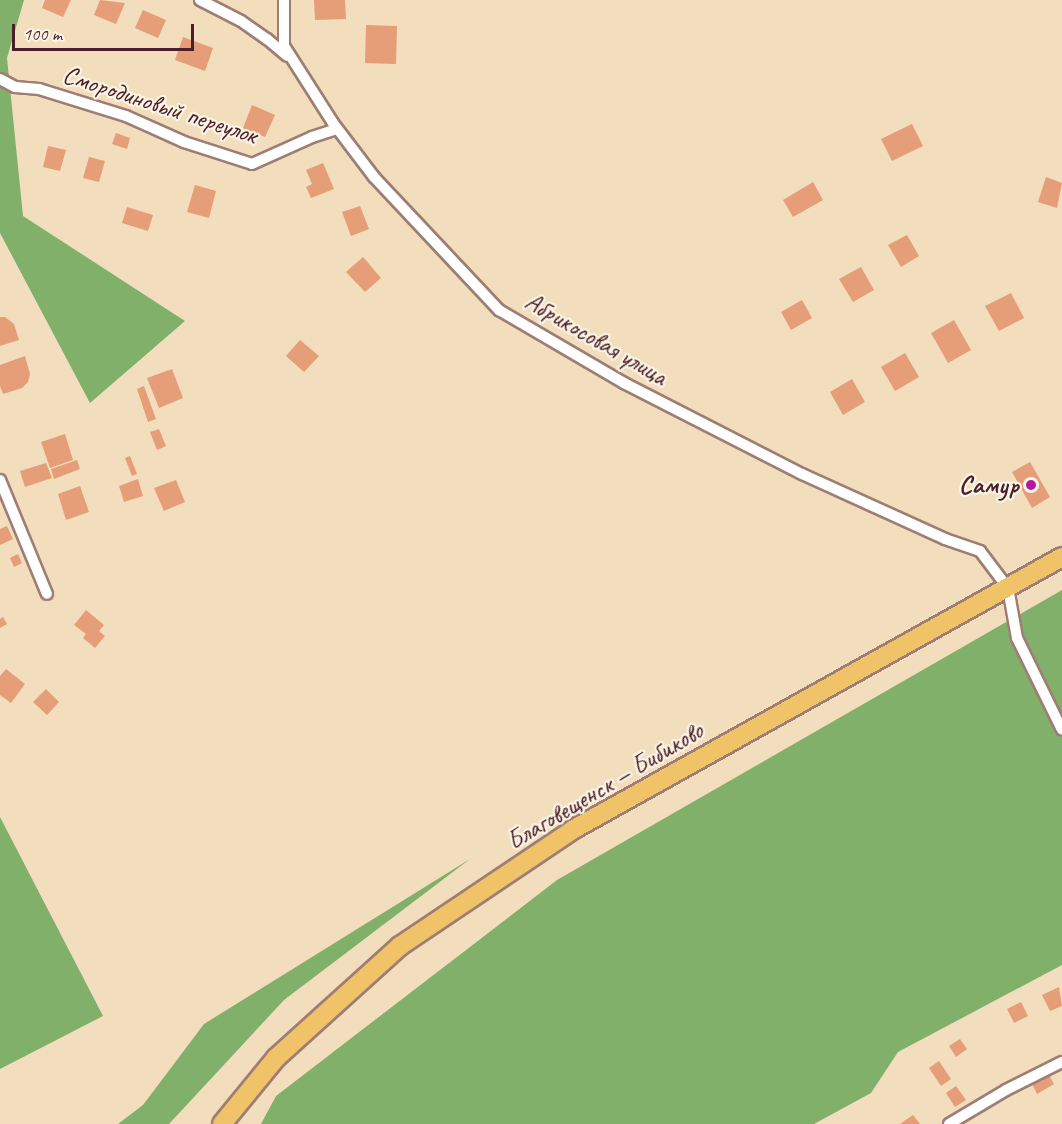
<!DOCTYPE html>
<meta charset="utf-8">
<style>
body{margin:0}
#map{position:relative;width:1062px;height:1124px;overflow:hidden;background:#f2ddbd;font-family:Caveat,sans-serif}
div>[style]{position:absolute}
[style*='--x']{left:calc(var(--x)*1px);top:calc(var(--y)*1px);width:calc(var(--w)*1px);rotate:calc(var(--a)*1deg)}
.forest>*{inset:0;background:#81b06a}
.building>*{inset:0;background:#e59e77}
.roads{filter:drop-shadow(2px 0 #9e7e74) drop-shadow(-2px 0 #9e7e74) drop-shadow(0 2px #9e7e74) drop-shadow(0 -2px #9e7e74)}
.street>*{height:10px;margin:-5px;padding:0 5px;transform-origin:5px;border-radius:5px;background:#fff}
.primary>*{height:18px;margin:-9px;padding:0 9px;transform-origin:9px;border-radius:9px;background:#f1c369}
.dots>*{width:16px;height:16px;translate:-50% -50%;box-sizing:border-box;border:3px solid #fcf5e5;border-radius:50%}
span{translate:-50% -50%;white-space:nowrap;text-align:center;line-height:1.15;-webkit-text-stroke:4.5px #fcf5e5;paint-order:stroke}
.street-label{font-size:26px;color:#4a1f2b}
.poi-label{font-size:26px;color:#4a1f2b;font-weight:700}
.right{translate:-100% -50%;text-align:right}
.scale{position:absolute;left:12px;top:24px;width:182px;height:27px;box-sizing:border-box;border:3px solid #4a1f2b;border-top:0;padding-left:8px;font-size:18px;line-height:21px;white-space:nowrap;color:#4a1f2b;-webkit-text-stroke:4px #fcf5e5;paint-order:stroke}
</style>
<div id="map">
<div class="forest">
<i style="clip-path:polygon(0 0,24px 0,7px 58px,23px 216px,185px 321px,90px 403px,0 233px)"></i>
<i style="clip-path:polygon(1062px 590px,1062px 965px,898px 1052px,871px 1093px,814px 1124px,261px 1124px,276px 1096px,557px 880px)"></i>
<i style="clip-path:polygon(0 817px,103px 1016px,0 1069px)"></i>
<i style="clip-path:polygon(470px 859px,284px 1000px,169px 1124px,118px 1124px,143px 1105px,204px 1024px)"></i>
</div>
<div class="building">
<i style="clip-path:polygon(45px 0,71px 0,63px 17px,42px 8px)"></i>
<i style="clip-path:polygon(100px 0,125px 3px,116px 24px,94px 15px)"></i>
<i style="clip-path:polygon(314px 0,345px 0,346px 19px,315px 20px)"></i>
<i style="clip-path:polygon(143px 10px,166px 20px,158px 38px,135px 28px)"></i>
<i style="clip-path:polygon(366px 25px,397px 26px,396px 64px,365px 63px)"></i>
<i style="clip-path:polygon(183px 37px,213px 48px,205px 71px,175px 60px)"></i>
<i style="clip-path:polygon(252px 105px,275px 115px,265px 137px,243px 128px)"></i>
<i style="clip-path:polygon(912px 124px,923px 146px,892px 161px,881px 139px)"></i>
<i style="clip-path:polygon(116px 133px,130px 138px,127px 149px,112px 144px)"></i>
<i style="clip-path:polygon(48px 146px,66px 150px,60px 171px,43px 167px)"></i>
<i style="clip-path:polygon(89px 157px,105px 161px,99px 182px,83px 178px)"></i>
<i style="clip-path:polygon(323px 163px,334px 189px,311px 198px,306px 187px,312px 184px,306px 170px)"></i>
<i style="clip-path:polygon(1046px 177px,1062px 183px,1057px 208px,1038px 202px)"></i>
<i style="clip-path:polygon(813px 182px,823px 200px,793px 217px,783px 200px)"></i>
<i style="clip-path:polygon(195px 185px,216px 191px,209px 218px,187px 212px)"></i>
<i style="clip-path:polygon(360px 206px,369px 229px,351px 236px,342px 212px)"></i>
<i style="clip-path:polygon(127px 207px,153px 215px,148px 231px,122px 223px)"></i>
<i style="clip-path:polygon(907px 235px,919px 256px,901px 267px,888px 245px)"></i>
<i style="clip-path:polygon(363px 257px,381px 278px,365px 292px,346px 272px)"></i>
<i style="clip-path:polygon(861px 267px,874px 290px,853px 302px,839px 279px)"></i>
<i style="clip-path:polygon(1011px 293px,1024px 318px,999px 331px,985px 306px)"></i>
<i style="clip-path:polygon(802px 300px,812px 318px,791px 330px,781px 312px)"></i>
<i style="clip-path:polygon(0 317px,5px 317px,14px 324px,19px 340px,0 346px)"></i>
<i style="clip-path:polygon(954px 320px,971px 350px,948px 363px,931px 333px)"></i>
<i style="clip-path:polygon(300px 340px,319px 356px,304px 372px,286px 356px)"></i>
<i style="clip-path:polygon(905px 353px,919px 377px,895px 391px,881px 367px)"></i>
<i style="clip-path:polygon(25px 356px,30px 374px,28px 382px,22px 388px,3px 394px,0 386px,0 365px)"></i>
<i style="clip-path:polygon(172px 369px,183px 398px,159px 408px,147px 378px)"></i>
<i style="clip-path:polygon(852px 379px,865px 402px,843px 415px,830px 392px)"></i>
<i style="clip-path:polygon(144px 386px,156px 419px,148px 422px,137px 389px)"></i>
<i style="clip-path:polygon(159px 429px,166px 446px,157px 450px,150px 432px)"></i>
<i style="clip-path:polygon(65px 434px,73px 460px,50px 468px,41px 442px)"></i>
<i style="clip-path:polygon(130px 456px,137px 474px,132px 476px,125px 458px)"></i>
<i style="clip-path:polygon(77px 460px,80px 469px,54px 479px,51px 469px)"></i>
<i style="clip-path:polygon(1030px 462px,1050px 497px,1032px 508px,1012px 472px)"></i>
<i style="clip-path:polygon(46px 463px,52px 478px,25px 487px,20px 471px)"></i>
<i style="clip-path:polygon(138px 479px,143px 496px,124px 502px,119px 486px)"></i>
<i style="clip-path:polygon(176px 480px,185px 502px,164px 511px,154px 488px)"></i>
<i style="clip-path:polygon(80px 486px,89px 512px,66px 520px,58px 494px)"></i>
<i style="clip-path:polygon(7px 526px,13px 539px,0 545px,0 529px)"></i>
<i style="clip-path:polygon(18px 554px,22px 563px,14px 567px,10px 558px)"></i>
<i style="clip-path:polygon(86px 610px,104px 625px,99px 631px,105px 636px,95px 648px,83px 638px,86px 634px,74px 625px)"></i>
<i style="clip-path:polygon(3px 617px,7px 624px,0 628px,0 619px)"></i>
<i style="clip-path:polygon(6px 669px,25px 684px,11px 703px,0 695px,0 676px)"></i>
<i style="clip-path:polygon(46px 689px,59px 702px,47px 715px,33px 702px)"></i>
<i style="clip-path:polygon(1059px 987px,1062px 1006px,1050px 1011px,1042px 995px)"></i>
<i style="clip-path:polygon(1021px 1002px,1028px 1016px,1014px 1023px,1007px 1009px)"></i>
<i style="clip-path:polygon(960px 1039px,967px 1049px,956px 1057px,949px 1046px)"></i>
<i style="clip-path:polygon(939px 1061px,951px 1079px,941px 1086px,929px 1068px)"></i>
<i style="clip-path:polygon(1049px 1075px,1054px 1084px,1037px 1094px,1032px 1084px)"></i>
<i style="clip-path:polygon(956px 1086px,966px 1100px,955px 1107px,946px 1093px)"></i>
<i style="clip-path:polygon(913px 1115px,920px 1124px,900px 1124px)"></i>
</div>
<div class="roads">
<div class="street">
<i style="--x:200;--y:0;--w:46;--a:27.1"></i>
<i style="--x:241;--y:21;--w:32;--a:35"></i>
<i style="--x:267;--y:39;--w:26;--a:40"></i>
<i style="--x:284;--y:0;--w:46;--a:90"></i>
<i style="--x:284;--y:46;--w:91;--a:57.5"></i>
<i style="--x:333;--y:123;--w:68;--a:52.8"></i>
<i style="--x:374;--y:177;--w:183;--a:46.8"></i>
<i style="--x:499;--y:310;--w:145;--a:30.3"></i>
<i style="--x:624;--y:383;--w:200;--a:27.1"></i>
<i style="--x:802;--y:474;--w:157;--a:24.4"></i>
<i style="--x:945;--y:539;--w:37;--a:19"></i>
<i style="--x:980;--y:551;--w:46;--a:52.9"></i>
<i style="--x:1008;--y:588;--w:51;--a:79.8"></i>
<i style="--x:1017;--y:638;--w:102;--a:63.9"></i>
<i style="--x:0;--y:79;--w:17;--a:28"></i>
<i style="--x:15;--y:87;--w:24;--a:5"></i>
<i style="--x:39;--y:89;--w:91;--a:17.2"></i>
<i style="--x:126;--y:116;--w:64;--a:24.1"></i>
<i style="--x:184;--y:142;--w:71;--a:17.9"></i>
<i style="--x:252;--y:164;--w:66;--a:-24.2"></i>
<i style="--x:312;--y:137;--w:26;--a:-18"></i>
<i style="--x:0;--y:480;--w:123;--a:67.6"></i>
<i style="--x:949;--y:1124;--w:66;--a:-30.8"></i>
<i style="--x:1006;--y:1090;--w:63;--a:-26.6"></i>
</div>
<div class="primary">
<i style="--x:222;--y:1124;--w:85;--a:-50.7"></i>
<i style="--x:276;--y:1058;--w:167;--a:-42.1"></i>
<i style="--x:400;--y:946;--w:210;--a:-33.9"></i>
<i style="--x:574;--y:829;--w:559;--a:-29.13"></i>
</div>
</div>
<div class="dots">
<i style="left:1031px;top:485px;background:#b5179e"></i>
</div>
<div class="street-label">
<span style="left:160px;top:105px;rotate:18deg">Смородиновый переулок</span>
<span style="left:596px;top:339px;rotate:30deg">Абрикосовая улица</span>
<span style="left:605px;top:786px;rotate:-31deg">Благовещенск — Бибиково</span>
</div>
<div class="poi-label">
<span class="right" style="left:1019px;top:485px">Самур</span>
</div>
<div class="scale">100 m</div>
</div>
